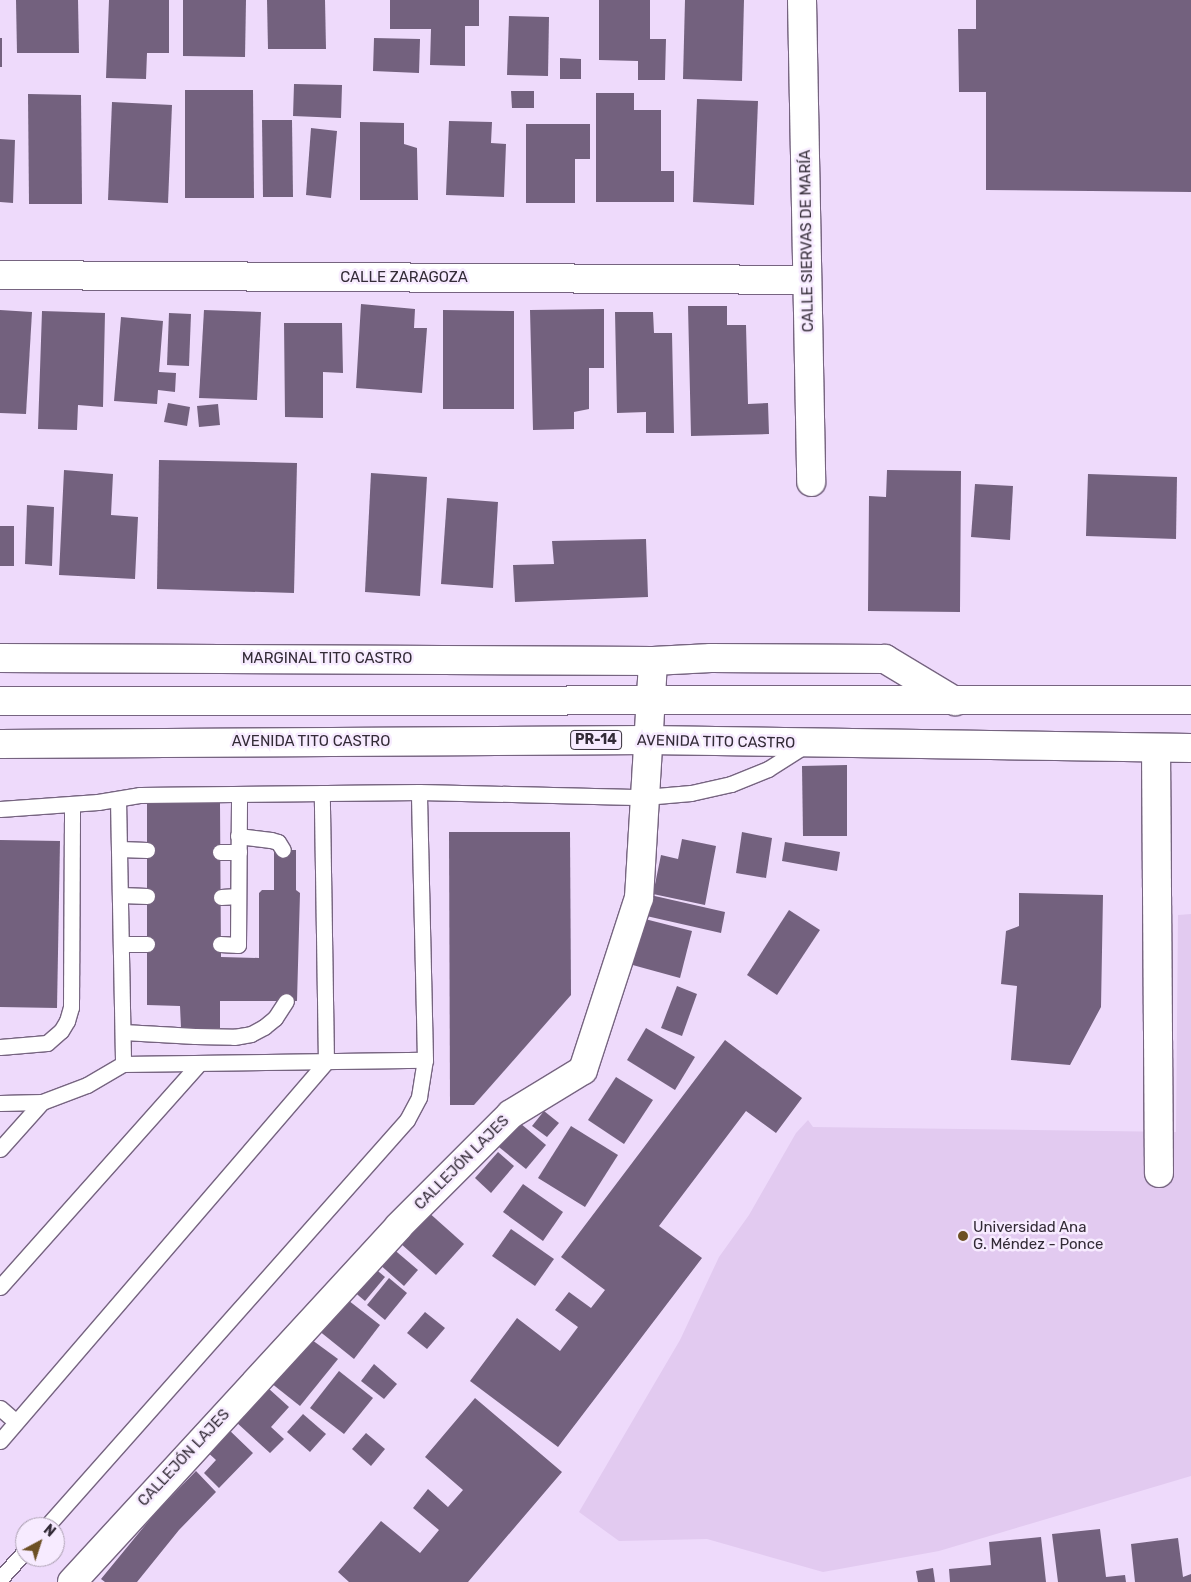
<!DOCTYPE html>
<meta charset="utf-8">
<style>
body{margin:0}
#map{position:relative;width:1191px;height:1582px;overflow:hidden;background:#eedafb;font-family:Rubik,sans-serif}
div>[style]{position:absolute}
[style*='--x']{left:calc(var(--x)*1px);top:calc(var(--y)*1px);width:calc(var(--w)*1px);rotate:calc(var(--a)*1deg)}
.built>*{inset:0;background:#e2caf0}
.building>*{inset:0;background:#73617e}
.roads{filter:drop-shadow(1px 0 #766480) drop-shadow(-1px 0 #766480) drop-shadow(0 1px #766480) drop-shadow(0 -1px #766480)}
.lane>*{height:15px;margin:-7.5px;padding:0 7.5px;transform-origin:7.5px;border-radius:7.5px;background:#fff}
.street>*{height:28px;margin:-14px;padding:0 14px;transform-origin:14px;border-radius:14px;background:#fff}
.primary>*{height:28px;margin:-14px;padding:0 14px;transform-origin:14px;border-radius:14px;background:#fff}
.dots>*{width:14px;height:14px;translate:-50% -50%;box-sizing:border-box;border:2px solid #f7ebff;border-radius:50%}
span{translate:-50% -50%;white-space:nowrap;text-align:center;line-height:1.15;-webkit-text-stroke:5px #f7ebff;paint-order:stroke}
.shield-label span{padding:1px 4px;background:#f7ebff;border:1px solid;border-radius:4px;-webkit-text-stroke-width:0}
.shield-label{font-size:14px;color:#332b37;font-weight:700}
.street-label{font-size:15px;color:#332b37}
.poi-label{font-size:15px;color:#332b37}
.left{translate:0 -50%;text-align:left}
.north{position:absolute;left:15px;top:1517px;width:50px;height:50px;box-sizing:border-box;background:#f7ebff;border:1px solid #a99eaf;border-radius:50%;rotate:40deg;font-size:14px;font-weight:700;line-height:20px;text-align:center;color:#332b37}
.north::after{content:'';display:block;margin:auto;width:18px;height:22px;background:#6d5024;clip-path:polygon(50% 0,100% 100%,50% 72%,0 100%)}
</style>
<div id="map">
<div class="built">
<i style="clip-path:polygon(1191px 914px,1191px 1476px,939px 1551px,823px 1572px,707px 1539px,619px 1541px,579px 1512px,680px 1340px,719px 1257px,749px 1215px,796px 1133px,808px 1120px,813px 1127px,1176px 1132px,1178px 915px)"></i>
</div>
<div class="building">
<i style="clip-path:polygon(16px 0,78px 0,79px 53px,17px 53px)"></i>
<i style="clip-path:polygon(109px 0,169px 0,169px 53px,147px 53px,146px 79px,106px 78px)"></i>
<i style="clip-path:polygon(183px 0,246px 0,245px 57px,183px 56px)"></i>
<i style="clip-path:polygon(267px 0,325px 0,326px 49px,268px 49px)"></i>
<i style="clip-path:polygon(390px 0,479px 0,479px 26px,465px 26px,465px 66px,430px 65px,431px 29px,390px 29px)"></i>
<i style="clip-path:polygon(599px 0,650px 0,650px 39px,666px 39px,665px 80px,638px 80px,638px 61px,599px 60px)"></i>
<i style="clip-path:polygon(685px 0,744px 0,742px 81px,683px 79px)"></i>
<i style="clip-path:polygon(976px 0,1191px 0,1191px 192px,986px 190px,986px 92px,959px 92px,958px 29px,976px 29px)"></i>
<i style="clip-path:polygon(509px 16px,549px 17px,548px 76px,507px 75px)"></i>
<i style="clip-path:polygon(0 38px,2px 38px,2px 67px,0 67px)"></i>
<i style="clip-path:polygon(374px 38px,420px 39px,419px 73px,373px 71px)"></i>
<i style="clip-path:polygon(560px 58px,581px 59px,581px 79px,560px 79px)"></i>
<i style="clip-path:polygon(294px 84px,342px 85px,341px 118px,293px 116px)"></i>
<i style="clip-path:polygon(185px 90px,253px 90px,254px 198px,185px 198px)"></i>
<i style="clip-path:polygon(511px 91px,534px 91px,534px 108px,512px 108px)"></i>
<i style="clip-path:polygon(596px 93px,634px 93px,634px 110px,661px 110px,661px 171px,674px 171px,674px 202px,596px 202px)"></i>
<i style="clip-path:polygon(28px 94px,81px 95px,82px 204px,29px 204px)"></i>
<i style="clip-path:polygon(697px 99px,758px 101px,754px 205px,693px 202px)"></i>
<i style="clip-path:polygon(112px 102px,172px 105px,168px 203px,108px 200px)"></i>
<i style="clip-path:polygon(262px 120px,292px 120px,293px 197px,263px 197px)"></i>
<i style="clip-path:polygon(449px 121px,492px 122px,491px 143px,506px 144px,504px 197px,446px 195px)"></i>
<i style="clip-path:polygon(360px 122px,404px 123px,404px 144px,417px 148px,418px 200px,360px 200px)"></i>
<i style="clip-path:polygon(526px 124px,590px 124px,590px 159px,575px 159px,575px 203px,526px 203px)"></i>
<i style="clip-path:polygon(311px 128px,337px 131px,331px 198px,306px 195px)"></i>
<i style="clip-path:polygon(0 139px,15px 140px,13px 203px,0 202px)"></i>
<i style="clip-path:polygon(361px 304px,415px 309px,414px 328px,427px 328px,422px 393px,356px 388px)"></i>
<i style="clip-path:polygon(688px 306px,727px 306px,727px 325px,746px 325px,748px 404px,768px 403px,769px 434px,691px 436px)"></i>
<i style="clip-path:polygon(604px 309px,604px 368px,589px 368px,589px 409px,574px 412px,574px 429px,533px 430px,530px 310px)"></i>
<i style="clip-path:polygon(0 310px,32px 312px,26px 414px,0 413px)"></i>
<i style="clip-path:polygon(204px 310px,261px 312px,257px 400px,199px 398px)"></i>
<i style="clip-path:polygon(443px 310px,514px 311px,514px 409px,443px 409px)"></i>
<i style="clip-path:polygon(42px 311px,105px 313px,103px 407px,78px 405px,77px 430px,38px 429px)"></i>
<i style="clip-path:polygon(615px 312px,653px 312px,654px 333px,672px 333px,674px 433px,646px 433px,646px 412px,617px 413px)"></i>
<i style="clip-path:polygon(169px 313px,191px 314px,189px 366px,167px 365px)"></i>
<i style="clip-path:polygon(121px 317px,163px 321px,159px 372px,176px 373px,175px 392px,158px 390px,157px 404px,114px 401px)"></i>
<i style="clip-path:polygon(284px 323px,342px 323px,343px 373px,323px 372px,323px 418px,285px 417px)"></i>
<i style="clip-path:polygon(168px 403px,190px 407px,187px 426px,164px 422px)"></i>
<i style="clip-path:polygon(218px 404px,220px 425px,199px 427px,197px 406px)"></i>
<i style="clip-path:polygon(159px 460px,297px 463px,294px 593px,157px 589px)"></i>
<i style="clip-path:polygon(64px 470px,113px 474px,111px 515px,138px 517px,135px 579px,59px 575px)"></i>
<i style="clip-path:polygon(887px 470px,961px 471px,960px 612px,868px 611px,869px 496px,886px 497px)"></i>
<i style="clip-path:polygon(371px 473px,427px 477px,420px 596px,365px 592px)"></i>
<i style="clip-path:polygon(1088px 474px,1177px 477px,1176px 539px,1086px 536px)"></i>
<i style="clip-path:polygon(975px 484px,1013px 486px,1010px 540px,971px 537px)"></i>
<i style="clip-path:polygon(447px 498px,498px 502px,493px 588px,441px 584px)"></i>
<i style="clip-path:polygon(27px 505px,54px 507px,52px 566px,25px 564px)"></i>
<i style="clip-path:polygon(0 526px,14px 526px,14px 566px,0 566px)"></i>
<i style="clip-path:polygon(646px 539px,648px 597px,515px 602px,513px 565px,554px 564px,552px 541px)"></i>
<i style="clip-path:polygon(847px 765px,847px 836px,803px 836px,802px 766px)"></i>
<i style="clip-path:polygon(147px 803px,220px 803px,221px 957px,259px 958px,259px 893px,262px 890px,274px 890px,274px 850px,296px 850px,296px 890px,300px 893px,297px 1001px,220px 1001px,220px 1028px,181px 1028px,180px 1006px,147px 1005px)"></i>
<i style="clip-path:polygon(449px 832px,570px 832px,571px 995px,474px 1105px,450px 1105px)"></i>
<i style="clip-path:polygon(742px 832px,772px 838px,766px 878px,736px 873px)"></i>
<i style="clip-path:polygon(682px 839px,716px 846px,705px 905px,653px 894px,661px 855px,678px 859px)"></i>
<i style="clip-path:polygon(0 840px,60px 841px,57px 1008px,0 1007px)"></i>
<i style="clip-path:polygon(785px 842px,840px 852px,837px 871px,782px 861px)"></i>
<i style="clip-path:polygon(1019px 893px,1103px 895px,1101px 1007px,1070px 1065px,1011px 1060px,1017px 986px,1001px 984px,1006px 931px,1019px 926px)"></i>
<i style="clip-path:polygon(646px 894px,725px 912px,721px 933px,642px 915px)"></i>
<i style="clip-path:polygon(789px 910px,820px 930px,777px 995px,747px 975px)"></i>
<i style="clip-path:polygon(641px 918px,692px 931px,680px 978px,629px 964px)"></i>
<i style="clip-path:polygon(677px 986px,697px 994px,682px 1036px,661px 1028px)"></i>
<i style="clip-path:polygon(646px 1028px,695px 1057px,675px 1090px,627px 1060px)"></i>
<i style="clip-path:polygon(725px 1040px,802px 1098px,776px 1133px,746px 1111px,659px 1226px,702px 1258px,558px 1447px,470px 1381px,517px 1318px,560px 1351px,578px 1327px,555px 1310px,569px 1292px,591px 1308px,605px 1290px,561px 1257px)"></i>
<i style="clip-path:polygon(616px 1077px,653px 1100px,624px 1144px,588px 1120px)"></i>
<i style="clip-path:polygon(544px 1111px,559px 1123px,547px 1137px,532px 1126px)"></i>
<i style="clip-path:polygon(514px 1118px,546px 1145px,526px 1169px,494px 1143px)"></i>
<i style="clip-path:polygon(571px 1126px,618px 1155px,585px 1207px,538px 1178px)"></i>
<i style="clip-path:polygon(498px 1152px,514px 1166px,491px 1193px,475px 1178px)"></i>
<i style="clip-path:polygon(523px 1184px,563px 1212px,543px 1241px,503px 1212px)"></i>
<i style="clip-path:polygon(427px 1211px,464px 1244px,436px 1275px,400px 1243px)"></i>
<i style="clip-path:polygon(511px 1229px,554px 1259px,535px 1286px,492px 1256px)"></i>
<i style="clip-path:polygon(391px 1247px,418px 1270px,404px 1286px,378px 1263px)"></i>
<i style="clip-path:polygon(372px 1266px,385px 1277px,365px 1301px,352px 1290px)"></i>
<i style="clip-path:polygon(389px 1278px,407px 1293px,385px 1320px,367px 1305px)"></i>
<i style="clip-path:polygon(344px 1297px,380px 1325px,354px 1359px,318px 1330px)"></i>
<i style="clip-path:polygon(425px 1312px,445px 1328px,427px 1349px,407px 1333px)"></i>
<i style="clip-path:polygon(308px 1337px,338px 1359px,300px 1406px,271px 1383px)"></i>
<i style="clip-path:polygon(374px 1364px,397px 1384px,384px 1399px,361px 1381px)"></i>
<i style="clip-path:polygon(339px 1371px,373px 1398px,344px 1434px,310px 1408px)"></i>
<i style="clip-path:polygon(268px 1388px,289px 1407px,271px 1427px,284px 1439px,270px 1453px,236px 1422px)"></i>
<i style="clip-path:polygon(475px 1398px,562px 1472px,468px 1582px,349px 1582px,338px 1572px,381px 1521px,420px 1553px,439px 1530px,413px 1508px,428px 1489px,448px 1507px,463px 1490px,425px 1457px)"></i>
<i style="clip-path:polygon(303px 1414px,326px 1434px,310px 1452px,287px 1432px)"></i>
<i style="clip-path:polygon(226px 1427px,253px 1453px,219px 1488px,204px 1473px,216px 1460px,204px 1449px)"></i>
<i style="clip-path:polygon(366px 1433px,385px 1449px,371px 1466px,352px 1449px)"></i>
<i style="clip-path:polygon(196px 1471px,216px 1492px,179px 1530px,137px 1582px,105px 1582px,101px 1579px,156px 1512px)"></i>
<i style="clip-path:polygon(1100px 1529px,1106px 1577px,1125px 1575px,1126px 1582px,1058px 1582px,1052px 1534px)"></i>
<i style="clip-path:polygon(1041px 1537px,1046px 1582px,950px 1582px,949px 1569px,991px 1565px,989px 1542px)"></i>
<i style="clip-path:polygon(1178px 1538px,1183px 1577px,1191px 1574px,1191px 1582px,1135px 1582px,1131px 1544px)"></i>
<i style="clip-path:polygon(933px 1568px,935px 1582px,918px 1582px,916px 1571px)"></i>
</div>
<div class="roads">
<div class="lane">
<i style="--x:118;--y:799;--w:265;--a:88.9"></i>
<i style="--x:123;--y:1064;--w:302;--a:-0.8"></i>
<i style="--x:425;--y:1060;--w:268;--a:-91.3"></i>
<i style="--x:0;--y:809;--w:98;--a:-4.1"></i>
<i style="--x:98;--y:802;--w:43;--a:-9.5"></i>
<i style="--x:140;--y:795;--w:279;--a:-0.6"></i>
<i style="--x:419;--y:792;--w:226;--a:1.3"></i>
<i style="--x:645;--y:797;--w:46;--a:-5"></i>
<i style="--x:691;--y:793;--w:41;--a:-12.7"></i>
<i style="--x:731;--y:784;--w:40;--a:-22"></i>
<i style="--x:768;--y:769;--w:43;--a:-32.6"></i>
<i style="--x:238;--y:836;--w:33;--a:7"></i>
<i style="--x:271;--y:840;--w:7;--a:16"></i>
<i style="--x:278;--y:842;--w:9;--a:58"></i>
<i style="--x:120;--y:849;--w:27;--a:2"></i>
<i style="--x:220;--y:852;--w:19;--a:0"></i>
<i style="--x:121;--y:895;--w:26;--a:2"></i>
<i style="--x:221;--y:897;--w:17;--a:-3"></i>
<i style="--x:122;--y:944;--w:25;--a:0"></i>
<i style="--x:220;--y:944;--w:18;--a:3"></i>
<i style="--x:238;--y:945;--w:150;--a:-89.6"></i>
<i style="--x:123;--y:1032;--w:72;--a:3.2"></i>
<i style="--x:195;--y:1036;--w:39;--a:1"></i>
<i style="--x:234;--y:1037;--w:17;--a:-10"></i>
<i style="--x:251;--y:1034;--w:15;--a:-28"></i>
<i style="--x:264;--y:1027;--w:14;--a:-39"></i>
<i style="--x:275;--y:1018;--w:20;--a:-57"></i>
<i style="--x:0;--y:1047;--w:47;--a:-4.9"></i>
<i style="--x:47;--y:1043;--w:18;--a:-41"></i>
<i style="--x:61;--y:1031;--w:12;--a:-59"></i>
<i style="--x:67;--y:1021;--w:15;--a:-74"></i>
<i style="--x:71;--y:1007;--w:203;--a:-89.7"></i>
<i style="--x:0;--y:1103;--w:42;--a:-1.4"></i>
<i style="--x:42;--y:1102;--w:48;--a:-20.7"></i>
<i style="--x:87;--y:1085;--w:42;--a:-30.3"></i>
<i style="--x:0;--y:1149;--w:63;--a:-48.2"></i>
<i style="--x:0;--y:1287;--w:299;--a:-48.3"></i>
<i style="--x:0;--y:1408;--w:21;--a:41"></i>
<i style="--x:0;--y:1441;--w:500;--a:-49.3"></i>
<i style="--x:326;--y:1062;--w:269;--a:-90.9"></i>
<i style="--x:46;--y:1527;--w:544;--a:-48.43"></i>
<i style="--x:407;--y:1120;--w:26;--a:-62"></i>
<i style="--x:419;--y:1097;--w:37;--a:-81"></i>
<i style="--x:0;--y:1579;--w:38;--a:-48"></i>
</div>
<div class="street">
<i style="--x:802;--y:0;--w:482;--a:88.9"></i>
<i style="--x:0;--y:275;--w:807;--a:0.35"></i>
<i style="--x:0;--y:658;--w:653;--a:0.26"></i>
<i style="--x:653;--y:661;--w:58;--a:-3"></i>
<i style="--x:711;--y:658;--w:174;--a:0.3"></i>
<i style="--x:885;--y:659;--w:82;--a:31"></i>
<i style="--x:1156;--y:748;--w:425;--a:89.6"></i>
<i style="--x:72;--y:1582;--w:483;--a:-47.4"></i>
<i style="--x:399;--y:1226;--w:158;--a:-45"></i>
<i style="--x:511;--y:1114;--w:84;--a:-31.4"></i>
<i style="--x:583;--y:1070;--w:181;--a:-72"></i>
<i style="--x:639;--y:898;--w:237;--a:-86.6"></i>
</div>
<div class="primary">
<i style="--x:0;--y:701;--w:1191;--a:-0.05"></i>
<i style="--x:0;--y:744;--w:647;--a:-0.35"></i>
<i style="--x:647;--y:740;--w:544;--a:0.84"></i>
</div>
</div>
<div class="dots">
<i style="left:963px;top:1236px;background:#6d5024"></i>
</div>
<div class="shield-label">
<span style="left:596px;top:740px">PR-14</span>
</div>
<div class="street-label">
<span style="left:807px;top:241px;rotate:-91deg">CALLE SIERVAS DE MARÍA</span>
<span style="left:404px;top:278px">CALLE ZARAGOZA</span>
<span style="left:327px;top:659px">MARGINAL TITO CASTRO</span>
<span style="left:311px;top:742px">AVENIDA TITO CASTRO</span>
<span style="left:716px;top:742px;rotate:1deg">AVENIDA TITO CASTRO</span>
<span style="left:462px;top:1163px;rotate:-45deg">CALLEJÓN LAJES</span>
<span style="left:184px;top:1458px;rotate:-47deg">CALLEJÓN LAJES</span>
</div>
<div class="poi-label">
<span class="left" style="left:973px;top:1236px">Universidad Ana<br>G. Méndez - Ponce</span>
</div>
<div class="north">N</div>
</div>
